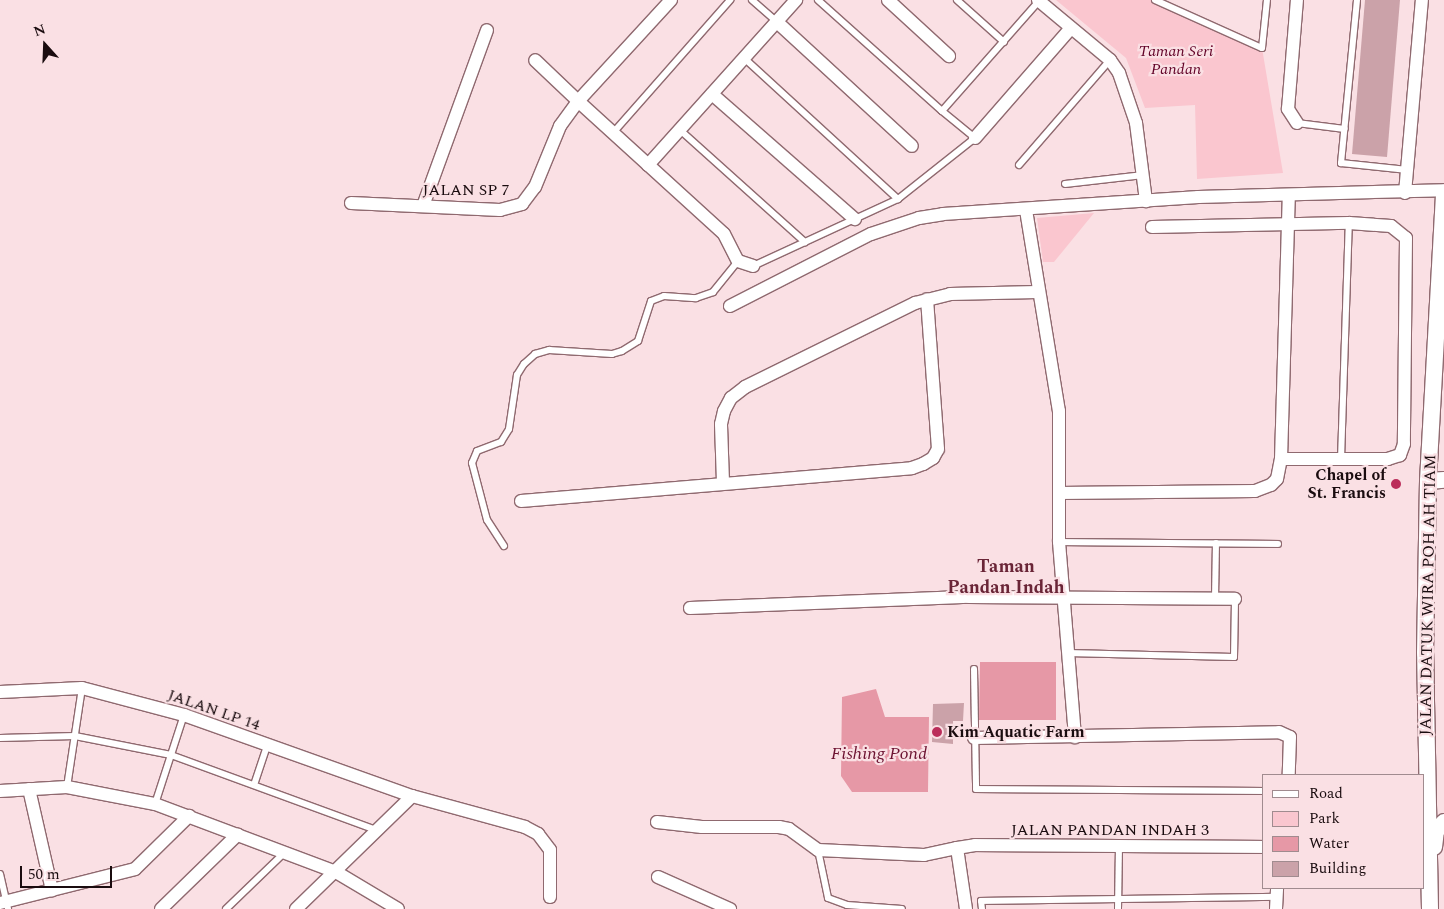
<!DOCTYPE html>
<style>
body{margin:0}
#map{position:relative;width:1444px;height:909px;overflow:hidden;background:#fae0e4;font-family:Spectral,serif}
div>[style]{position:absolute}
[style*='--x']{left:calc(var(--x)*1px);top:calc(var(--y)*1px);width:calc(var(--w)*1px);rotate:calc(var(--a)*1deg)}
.green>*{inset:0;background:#fac6cf}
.water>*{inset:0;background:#e698a6}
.building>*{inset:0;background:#cba2a9}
.roads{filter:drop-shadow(1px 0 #8f696f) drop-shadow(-1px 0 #8f696f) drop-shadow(0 1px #8f696f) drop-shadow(0 -1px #8f696f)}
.service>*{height:6px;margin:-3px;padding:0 3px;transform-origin:3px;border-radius:3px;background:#fff}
.minor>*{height:12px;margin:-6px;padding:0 6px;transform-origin:6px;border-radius:6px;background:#fff}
.tertiary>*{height:16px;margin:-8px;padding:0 8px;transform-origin:8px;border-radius:8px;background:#fff}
.dots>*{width:14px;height:14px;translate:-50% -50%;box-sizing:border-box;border:2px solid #fae0e4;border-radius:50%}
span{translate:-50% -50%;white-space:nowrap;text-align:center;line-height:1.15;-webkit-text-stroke:4.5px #fae0e4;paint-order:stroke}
.park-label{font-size:16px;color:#620328;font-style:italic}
.street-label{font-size:16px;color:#1a0c0f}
.poi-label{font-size:16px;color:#1a0c0f;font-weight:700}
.right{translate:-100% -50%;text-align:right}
.left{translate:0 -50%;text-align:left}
.neighbourhood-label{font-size:18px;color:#6a2537;font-weight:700}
.water-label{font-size:18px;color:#6c1130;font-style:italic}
.legend{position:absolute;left:1262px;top:774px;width:162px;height:115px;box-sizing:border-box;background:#fae0e4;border:1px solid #a08b8f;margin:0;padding:6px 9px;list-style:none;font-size:15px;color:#1a0c0f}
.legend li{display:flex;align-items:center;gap:10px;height:25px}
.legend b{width:25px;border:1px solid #a08b8f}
.north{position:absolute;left:20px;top:20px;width:50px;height:50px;-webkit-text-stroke:4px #fae0e4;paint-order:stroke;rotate:340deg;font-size:14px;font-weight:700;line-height:20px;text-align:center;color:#1a0c0f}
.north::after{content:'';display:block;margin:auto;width:18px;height:22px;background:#1a0c0f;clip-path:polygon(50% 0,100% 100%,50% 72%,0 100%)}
.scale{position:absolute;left:20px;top:866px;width:92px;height:22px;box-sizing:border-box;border:2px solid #1a0c0f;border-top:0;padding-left:6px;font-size:15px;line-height:18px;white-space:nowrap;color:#1a0c0f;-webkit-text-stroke:4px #fae0e4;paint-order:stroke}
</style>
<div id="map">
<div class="green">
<i style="clip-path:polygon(1056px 0,1155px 0,1262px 48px,1283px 173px,1197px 179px,1195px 105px,1145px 108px,1126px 58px)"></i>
<i style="clip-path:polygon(1094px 213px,1054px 262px,1043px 262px,1037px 218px)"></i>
</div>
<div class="water">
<i style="clip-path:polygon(980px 662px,1056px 662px,1056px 720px,979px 720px)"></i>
<i style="clip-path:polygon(876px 689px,885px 717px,929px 717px,928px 792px,852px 792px,841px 776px,842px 697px)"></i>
</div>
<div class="building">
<i style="clip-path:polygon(1365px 0,1400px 0,1387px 157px,1352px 154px)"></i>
<i style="clip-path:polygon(964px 703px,963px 721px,953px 721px,953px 744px,932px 742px,933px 704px)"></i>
</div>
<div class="roads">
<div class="service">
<i style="--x:752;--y:0;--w:33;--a:41"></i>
<i style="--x:818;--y:0;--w:166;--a:41.8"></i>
<i style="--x:957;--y:0;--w:63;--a:41.8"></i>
<i style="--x:1155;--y:0;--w:117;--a:24.2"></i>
<i style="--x:1262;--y:48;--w:48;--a:-84.1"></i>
<i style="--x:1357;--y:0;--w:164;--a:95.6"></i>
<i style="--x:1341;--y:163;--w:67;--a:6"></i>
<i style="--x:744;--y:58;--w:209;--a:42.5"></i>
<i style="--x:1297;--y:123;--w:48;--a:7.1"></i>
<i style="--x:680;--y:130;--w:168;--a:41.9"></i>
<i style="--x:612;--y:134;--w:179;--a:-48.6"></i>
<i style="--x:1019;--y:165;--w:139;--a:-49.1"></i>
<i style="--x:1065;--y:184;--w:79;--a:-6.6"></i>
<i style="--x:753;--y:266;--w:160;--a:-24.8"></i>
<i style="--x:898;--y:199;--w:98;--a:-38.4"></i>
<i style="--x:975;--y:138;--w:43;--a:-140.7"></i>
<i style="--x:942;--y:111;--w:147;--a:-48.6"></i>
<i style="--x:1341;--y:459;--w:236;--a:-88.1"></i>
<i style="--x:1059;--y:542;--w:219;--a:0.5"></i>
<i style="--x:504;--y:546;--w:31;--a:-123"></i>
<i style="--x:487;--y:520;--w:59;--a:-104.7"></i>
<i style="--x:472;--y:463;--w:13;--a:-67"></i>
<i style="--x:477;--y:451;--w:26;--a:-21"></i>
<i style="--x:501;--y:442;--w:15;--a:-58"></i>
<i style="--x:509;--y:429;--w:55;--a:-81.6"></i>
<i style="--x:517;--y:375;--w:13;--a:-58"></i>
<i style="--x:524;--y:364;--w:15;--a:-42"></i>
<i style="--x:535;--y:354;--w:15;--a:-16"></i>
<i style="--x:549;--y:350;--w:63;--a:3.6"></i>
<i style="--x:612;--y:354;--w:10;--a:-17"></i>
<i style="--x:622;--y:351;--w:19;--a:-32"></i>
<i style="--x:638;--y:341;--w:42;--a:-72"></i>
<i style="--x:651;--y:301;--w:14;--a:-21"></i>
<i style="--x:664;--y:296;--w:32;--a:4"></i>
<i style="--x:696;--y:298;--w:18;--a:-19"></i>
<i style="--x:713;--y:292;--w:40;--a:-51"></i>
<i style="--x:1215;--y:599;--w:56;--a:-89"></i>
<i style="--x:1067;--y:653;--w:167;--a:1.4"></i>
<i style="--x:1234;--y:657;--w:58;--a:-89"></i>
<i style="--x:974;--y:669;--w:120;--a:89"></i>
<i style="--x:976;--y:789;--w:287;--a:0.4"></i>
<i style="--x:0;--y:738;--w:75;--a:-1.5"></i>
<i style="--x:75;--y:736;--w:98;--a:11.2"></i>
<i style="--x:171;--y:755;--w:218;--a:20.1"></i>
<i style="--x:254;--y:785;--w:41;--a:-71.6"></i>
<i style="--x:67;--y:787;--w:100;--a:-81.4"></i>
<i style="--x:155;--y:804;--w:94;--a:-72"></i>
<i style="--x:818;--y:850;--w:49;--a:78.2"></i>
<i style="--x:828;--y:898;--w:20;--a:20"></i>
<i style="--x:847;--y:905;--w:55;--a:4.2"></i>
<i style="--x:0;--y:874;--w:36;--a:77"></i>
<i style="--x:226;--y:909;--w:82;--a:-44"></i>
<i style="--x:982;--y:909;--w:8;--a:-97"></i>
<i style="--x:981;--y:901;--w:296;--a:-0.8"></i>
<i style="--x:1118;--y:909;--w:63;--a:-89.1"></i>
</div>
<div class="minor">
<i style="--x:671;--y:0;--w:137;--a:132.6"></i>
<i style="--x:578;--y:101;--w:197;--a:42.3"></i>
<i style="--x:724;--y:234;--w:30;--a:63"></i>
<i style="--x:738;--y:261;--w:16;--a:18"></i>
<i style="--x:888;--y:0;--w:83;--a:42.6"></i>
<i style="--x:1038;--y:0;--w:94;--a:39.8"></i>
<i style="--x:1110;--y:60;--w:16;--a:55"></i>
<i style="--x:1119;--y:73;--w:53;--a:71.2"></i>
<i style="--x:1136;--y:123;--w:79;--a:82.7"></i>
<i style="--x:777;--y:22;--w:183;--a:42.6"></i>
<i style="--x:712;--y:94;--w:190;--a:41.2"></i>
<i style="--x:1297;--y:123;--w:17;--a:-123"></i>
<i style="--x:1288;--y:109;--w:109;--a:-85.3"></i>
<i style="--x:975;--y:138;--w:146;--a:-48.9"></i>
<i style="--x:648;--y:165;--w:222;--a:-48.1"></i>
<i style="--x:1405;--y:193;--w:194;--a:-85"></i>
<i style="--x:351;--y:203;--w:149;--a:2.7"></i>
<i style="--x:500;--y:210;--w:23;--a:-15"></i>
<i style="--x:522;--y:204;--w:21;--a:-53"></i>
<i style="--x:535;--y:187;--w:66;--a:-67.7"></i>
<i style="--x:560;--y:126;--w:31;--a:-54"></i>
<i style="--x:578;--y:101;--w:59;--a:-136.4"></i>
<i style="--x:423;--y:206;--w:187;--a:-70"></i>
<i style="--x:1026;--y:210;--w:204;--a:80.7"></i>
<i style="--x:1059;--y:411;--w:131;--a:90"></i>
<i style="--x:1059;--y:542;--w:196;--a:85.3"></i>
<i style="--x:1152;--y:227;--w:197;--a:-1.2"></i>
<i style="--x:1349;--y:223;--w:42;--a:4.1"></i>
<i style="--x:1391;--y:226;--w:19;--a:39"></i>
<i style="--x:1406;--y:238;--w:206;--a:90.6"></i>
<i style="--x:1404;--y:444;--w:12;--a:110"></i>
<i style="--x:1400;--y:455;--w:13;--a:162"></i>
<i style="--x:1388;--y:459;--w:107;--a:180"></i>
<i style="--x:730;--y:306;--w:158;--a:-27.1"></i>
<i style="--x:871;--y:234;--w:51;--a:-18.4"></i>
<i style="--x:919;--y:218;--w:24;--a:-9"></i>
<i style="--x:943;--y:214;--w:256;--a:-3.8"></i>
<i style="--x:1198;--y:197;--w:246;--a:-1.6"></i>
<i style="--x:723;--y:482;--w:58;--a:-92"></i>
<i style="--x:721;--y:424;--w:13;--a:-77"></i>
<i style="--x:724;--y:411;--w:15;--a:-62"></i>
<i style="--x:731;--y:398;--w:18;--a:-38"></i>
<i style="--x:745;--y:387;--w:190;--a:-26.3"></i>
<i style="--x:915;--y:303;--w:36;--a:-14"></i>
<i style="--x:950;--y:294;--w:87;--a:-1.3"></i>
<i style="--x:1059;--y:493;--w:196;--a:-0.6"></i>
<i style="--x:1255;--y:491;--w:17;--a:-21"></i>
<i style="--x:1271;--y:485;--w:8;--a:-45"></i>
<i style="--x:1277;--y:479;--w:20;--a:-79"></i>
<i style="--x:1281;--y:459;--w:263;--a:-88.3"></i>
<i style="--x:521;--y:501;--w:392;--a:-4.8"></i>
<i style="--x:912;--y:468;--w:12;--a:-20"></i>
<i style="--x:923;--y:464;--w:12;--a:-31"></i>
<i style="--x:933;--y:458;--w:10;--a:-61"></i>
<i style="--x:938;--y:449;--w:150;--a:-94.2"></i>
<i style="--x:690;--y:608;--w:279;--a:-2.3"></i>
<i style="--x:969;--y:597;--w:266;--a:0.4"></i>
<i style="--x:0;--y:692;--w:82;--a:-2.8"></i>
<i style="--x:82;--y:688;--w:106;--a:14.8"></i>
<i style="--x:184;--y:715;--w:242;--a:19.6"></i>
<i style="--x:412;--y:796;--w:117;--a:15.3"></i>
<i style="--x:525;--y:827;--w:15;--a:28"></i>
<i style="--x:538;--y:834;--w:20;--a:53"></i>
<i style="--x:550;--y:850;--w:47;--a:90"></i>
<i style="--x:974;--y:738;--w:305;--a:-1.1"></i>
<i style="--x:1279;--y:732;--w:12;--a:24"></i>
<i style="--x:1290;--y:737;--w:38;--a:92"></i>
<i style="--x:29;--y:789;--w:104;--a:77.2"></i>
<i style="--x:0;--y:791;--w:67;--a:-3.4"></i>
<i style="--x:67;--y:787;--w:90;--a:10.9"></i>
<i style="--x:155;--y:804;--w:193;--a:20.6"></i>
<i style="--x:336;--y:872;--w:72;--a:30.8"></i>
<i style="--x:657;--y:822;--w:45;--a:6.3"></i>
<i style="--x:702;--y:827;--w:77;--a:0"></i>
<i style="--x:779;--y:827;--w:10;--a:11"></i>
<i style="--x:789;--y:829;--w:36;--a:36"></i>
<i style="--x:818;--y:850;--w:106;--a:2.7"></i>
<i style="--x:924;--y:855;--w:34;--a:-12"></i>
<i style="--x:957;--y:848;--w:62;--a:81.6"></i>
<i style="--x:957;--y:848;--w:18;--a:-9"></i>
<i style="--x:975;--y:845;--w:288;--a:0.4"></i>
<i style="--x:658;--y:877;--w:79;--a:24"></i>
<i style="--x:0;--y:903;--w:139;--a:-14.1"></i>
<i style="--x:135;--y:869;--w:76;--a:-44.5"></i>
<i style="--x:161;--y:909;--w:107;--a:-44.2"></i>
<i style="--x:296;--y:909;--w:162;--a:-44.2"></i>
<i style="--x:1276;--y:909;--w:21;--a:-87"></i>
</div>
<div class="tertiary">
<i style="--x:1428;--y:481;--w:16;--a:-4"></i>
<i style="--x:1434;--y:847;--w:16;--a:-83"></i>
<i style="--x:1436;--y:831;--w:12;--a:-48"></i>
<i style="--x:1430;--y:909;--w:256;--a:-91.1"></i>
<i style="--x:1425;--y:653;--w:172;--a:-89"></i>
<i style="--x:1428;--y:481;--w:289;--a:-86.8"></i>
</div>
</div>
<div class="dots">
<i style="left:1396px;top:484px;background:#bb2d5a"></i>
<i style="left:937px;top:732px;background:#bb2d5a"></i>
</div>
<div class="park-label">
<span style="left:1176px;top:60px">Taman Seri<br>Pandan</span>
</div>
<div class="street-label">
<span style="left:466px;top:190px">JALAN SP 7</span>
<span style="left:1428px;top:595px;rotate:-89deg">JALAN DATUK WIRA POH AH TIAM</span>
<span style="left:214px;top:710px;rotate:19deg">JALAN LP 14</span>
<span style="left:1110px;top:830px">JALAN PANDAN INDAH 3</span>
</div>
<div class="poi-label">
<span class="right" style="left:1386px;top:484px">Chapel of<br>St. Francis</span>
<span class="left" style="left:947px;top:732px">Kim Aquatic Farm</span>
</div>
<div class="neighbourhood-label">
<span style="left:1006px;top:578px">Taman<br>Pandan Indah</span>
</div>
<div class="water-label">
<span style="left:879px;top:754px">Fishing Pond</span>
</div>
<ul class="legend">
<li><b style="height:6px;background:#fff"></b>Road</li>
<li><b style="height:14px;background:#fac6cf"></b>Park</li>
<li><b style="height:14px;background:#e698a6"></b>Water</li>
<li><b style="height:14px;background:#cba2a9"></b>Building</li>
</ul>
<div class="north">N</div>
<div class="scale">50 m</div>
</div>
